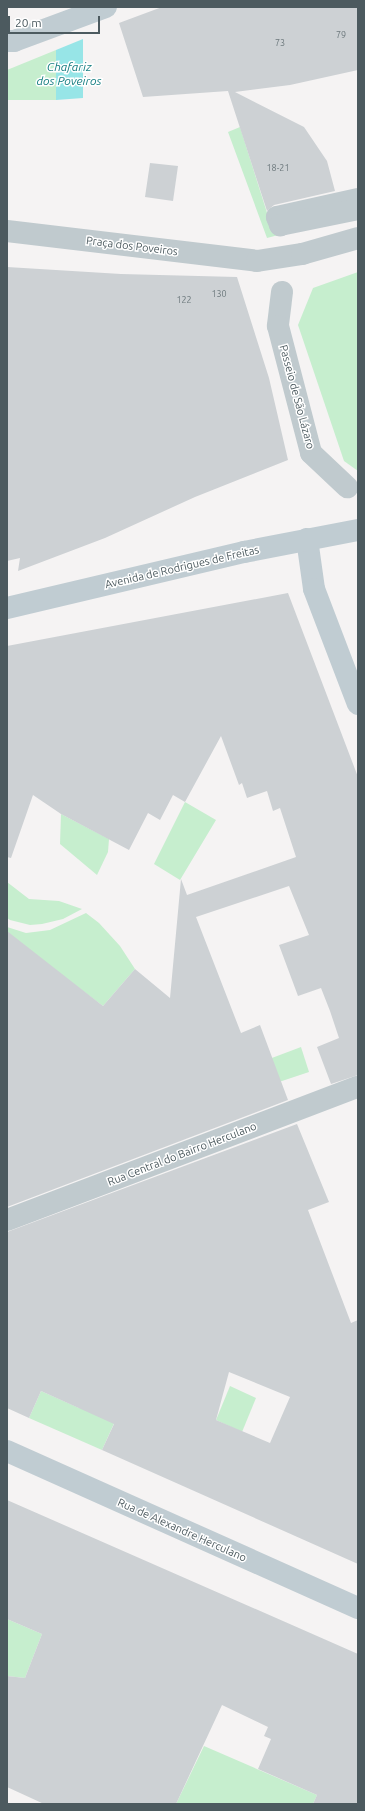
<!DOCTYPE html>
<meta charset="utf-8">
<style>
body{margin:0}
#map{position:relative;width:365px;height:1811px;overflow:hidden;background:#f5f3f3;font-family:Ubuntu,sans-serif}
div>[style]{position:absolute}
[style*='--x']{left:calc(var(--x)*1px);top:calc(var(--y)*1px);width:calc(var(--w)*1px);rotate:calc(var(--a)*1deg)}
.green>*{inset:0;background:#c6eece}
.water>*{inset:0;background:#97e5e7}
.building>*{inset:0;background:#cdd1d4}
.street>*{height:22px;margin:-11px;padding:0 11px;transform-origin:11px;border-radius:11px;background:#c0cace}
.secondary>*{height:22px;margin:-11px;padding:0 11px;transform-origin:11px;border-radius:11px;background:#c0ccd2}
span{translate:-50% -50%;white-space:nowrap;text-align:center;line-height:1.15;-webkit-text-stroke:3px #fff;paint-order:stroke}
.number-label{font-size:9px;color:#6c787c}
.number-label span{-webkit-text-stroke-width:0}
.street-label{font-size:11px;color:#4c5a5f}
.water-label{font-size:12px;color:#167e82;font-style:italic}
.frame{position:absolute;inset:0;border:8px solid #4c5a5f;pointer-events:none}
.scale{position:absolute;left:8px;top:16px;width:92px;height:18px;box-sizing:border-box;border:2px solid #4c5a5f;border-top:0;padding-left:5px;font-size:12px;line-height:14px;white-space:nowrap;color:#4c5a5f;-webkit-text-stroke:3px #fff;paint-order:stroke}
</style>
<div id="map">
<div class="green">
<i style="clip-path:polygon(56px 50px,56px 100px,7px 100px,7px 70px)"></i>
<i style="clip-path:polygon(240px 127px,269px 219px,282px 234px,267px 238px,228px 132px)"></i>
<i style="clip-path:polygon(358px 272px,358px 471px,344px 461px,298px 325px,313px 288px)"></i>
<i style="clip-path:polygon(185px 802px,216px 820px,180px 880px,154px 864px)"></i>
<i style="clip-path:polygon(61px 814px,109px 839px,108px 852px,97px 875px,60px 844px)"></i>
<i style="clip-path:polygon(7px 882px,29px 899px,59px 901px,82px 909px,63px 919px,42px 924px,30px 925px,10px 920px,7px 918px)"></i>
<i style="clip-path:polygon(86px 913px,99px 923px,120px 946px,135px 969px,103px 1006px,7px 934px,7px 927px,26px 933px,50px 930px)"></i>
<i style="clip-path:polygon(301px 1047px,309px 1072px,261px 1088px,253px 1065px)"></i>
<i style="clip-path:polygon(110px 1342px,130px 1388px,102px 1450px,29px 1418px,41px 1391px,79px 1408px)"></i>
<i style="clip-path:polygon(230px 1386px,256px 1398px,242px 1432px,216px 1420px)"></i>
<i style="clip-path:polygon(7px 1619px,42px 1634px,25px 1678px,7px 1676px)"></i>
<i style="clip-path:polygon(204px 1746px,317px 1795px,313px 1804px,176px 1804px)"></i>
</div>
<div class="water">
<i style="clip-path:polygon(83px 39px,83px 98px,56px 100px,56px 50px)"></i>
</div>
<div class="building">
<i style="clip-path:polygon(162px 7px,358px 7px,358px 70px,290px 85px,235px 92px,304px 127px,327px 161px,335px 191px,274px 205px,267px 211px,228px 91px,143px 97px,119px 23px)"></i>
<i style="clip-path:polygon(150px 163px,178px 166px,173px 201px,145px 197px)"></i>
<i style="clip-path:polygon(7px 267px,121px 274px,237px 277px,269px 378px,288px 460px,195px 497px,105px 538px,18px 571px,20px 558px,7px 561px)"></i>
<i style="clip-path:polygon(288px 593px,358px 777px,358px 1075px,331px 1084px,317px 1047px,339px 1038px,330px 1011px,321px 988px,298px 996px,279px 945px,309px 935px,289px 886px,196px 917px,241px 1033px,260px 1025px,288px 1100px,7px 1207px,7px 931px,103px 1006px,135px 969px,170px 998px,181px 879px,187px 895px,296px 857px,280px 808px,273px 811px,267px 791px,247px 798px,242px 783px,239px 785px,221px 736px,185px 802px,173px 795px,160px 820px,148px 813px,129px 850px,61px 814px,33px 795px,11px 858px,7px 857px,7px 646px)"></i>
<i style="clip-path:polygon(evenodd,297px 1124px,329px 1202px,308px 1210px,351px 1323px,358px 1320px,358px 1564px,102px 1450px,114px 1424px,41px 1391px,29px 1418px,7px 1408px,7px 1232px,297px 1124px,229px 1372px,290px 1397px,270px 1443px,216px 1420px,229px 1372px)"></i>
<i style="clip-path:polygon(7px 1500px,358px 1654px,358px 1804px,313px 1804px,317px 1795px,258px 1769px,271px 1739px,264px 1736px,268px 1727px,222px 1705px,176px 1804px,44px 1804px,7px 1787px,7px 1676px,25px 1678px,42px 1634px,7px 1619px)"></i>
</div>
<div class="street">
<i style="--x:358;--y:199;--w:83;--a:167.5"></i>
<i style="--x:277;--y:217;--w:9;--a:69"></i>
<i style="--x:280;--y:225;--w:80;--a:-11.6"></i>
<i style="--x:7;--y:231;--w:252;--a:6.8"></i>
<i style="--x:257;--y:261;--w:46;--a:-8.8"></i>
<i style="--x:302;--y:254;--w:58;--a:-15.9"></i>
<i style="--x:282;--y:292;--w:34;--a:97"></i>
<i style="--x:278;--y:326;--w:131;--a:75.4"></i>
<i style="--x:311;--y:453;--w:50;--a:43.4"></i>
<i style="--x:7;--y:1220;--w:375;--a:-20.8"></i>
</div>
<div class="secondary">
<i style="--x:7;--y:41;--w:7;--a:0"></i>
<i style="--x:14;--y:41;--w:98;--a:-20.3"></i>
<i style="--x:307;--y:539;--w:50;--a:82"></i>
<i style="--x:314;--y:589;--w:123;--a:69.1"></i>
<i style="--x:7;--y:608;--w:244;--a:-13.3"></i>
<i style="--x:244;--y:552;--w:116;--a:-10.9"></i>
<i style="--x:7;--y:1451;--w:385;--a:24.1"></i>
</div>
<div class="number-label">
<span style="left:341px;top:35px">79</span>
<span style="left:280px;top:43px">73</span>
<span style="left:278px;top:168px">18-21</span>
<span style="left:219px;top:294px">130</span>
<span style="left:184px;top:300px">122</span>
</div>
<div class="street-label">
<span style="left:132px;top:246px;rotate:7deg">Praça dos Poveiros</span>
<span style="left:297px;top:397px;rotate:75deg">Passeio de São Lázaro</span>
<span style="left:182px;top:567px;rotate:-13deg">Avenida de Rodrigues de Freitas</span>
<span style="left:182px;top:1154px;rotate:-21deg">Rua Central do Bairro Herculano</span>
<span style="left:182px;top:1530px;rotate:24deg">Rua de Alexandre Herculano</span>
</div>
<div class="water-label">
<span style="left:69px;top:74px">Chafariz<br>dos Poveiros</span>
</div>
<div class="frame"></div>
<div class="scale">20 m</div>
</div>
